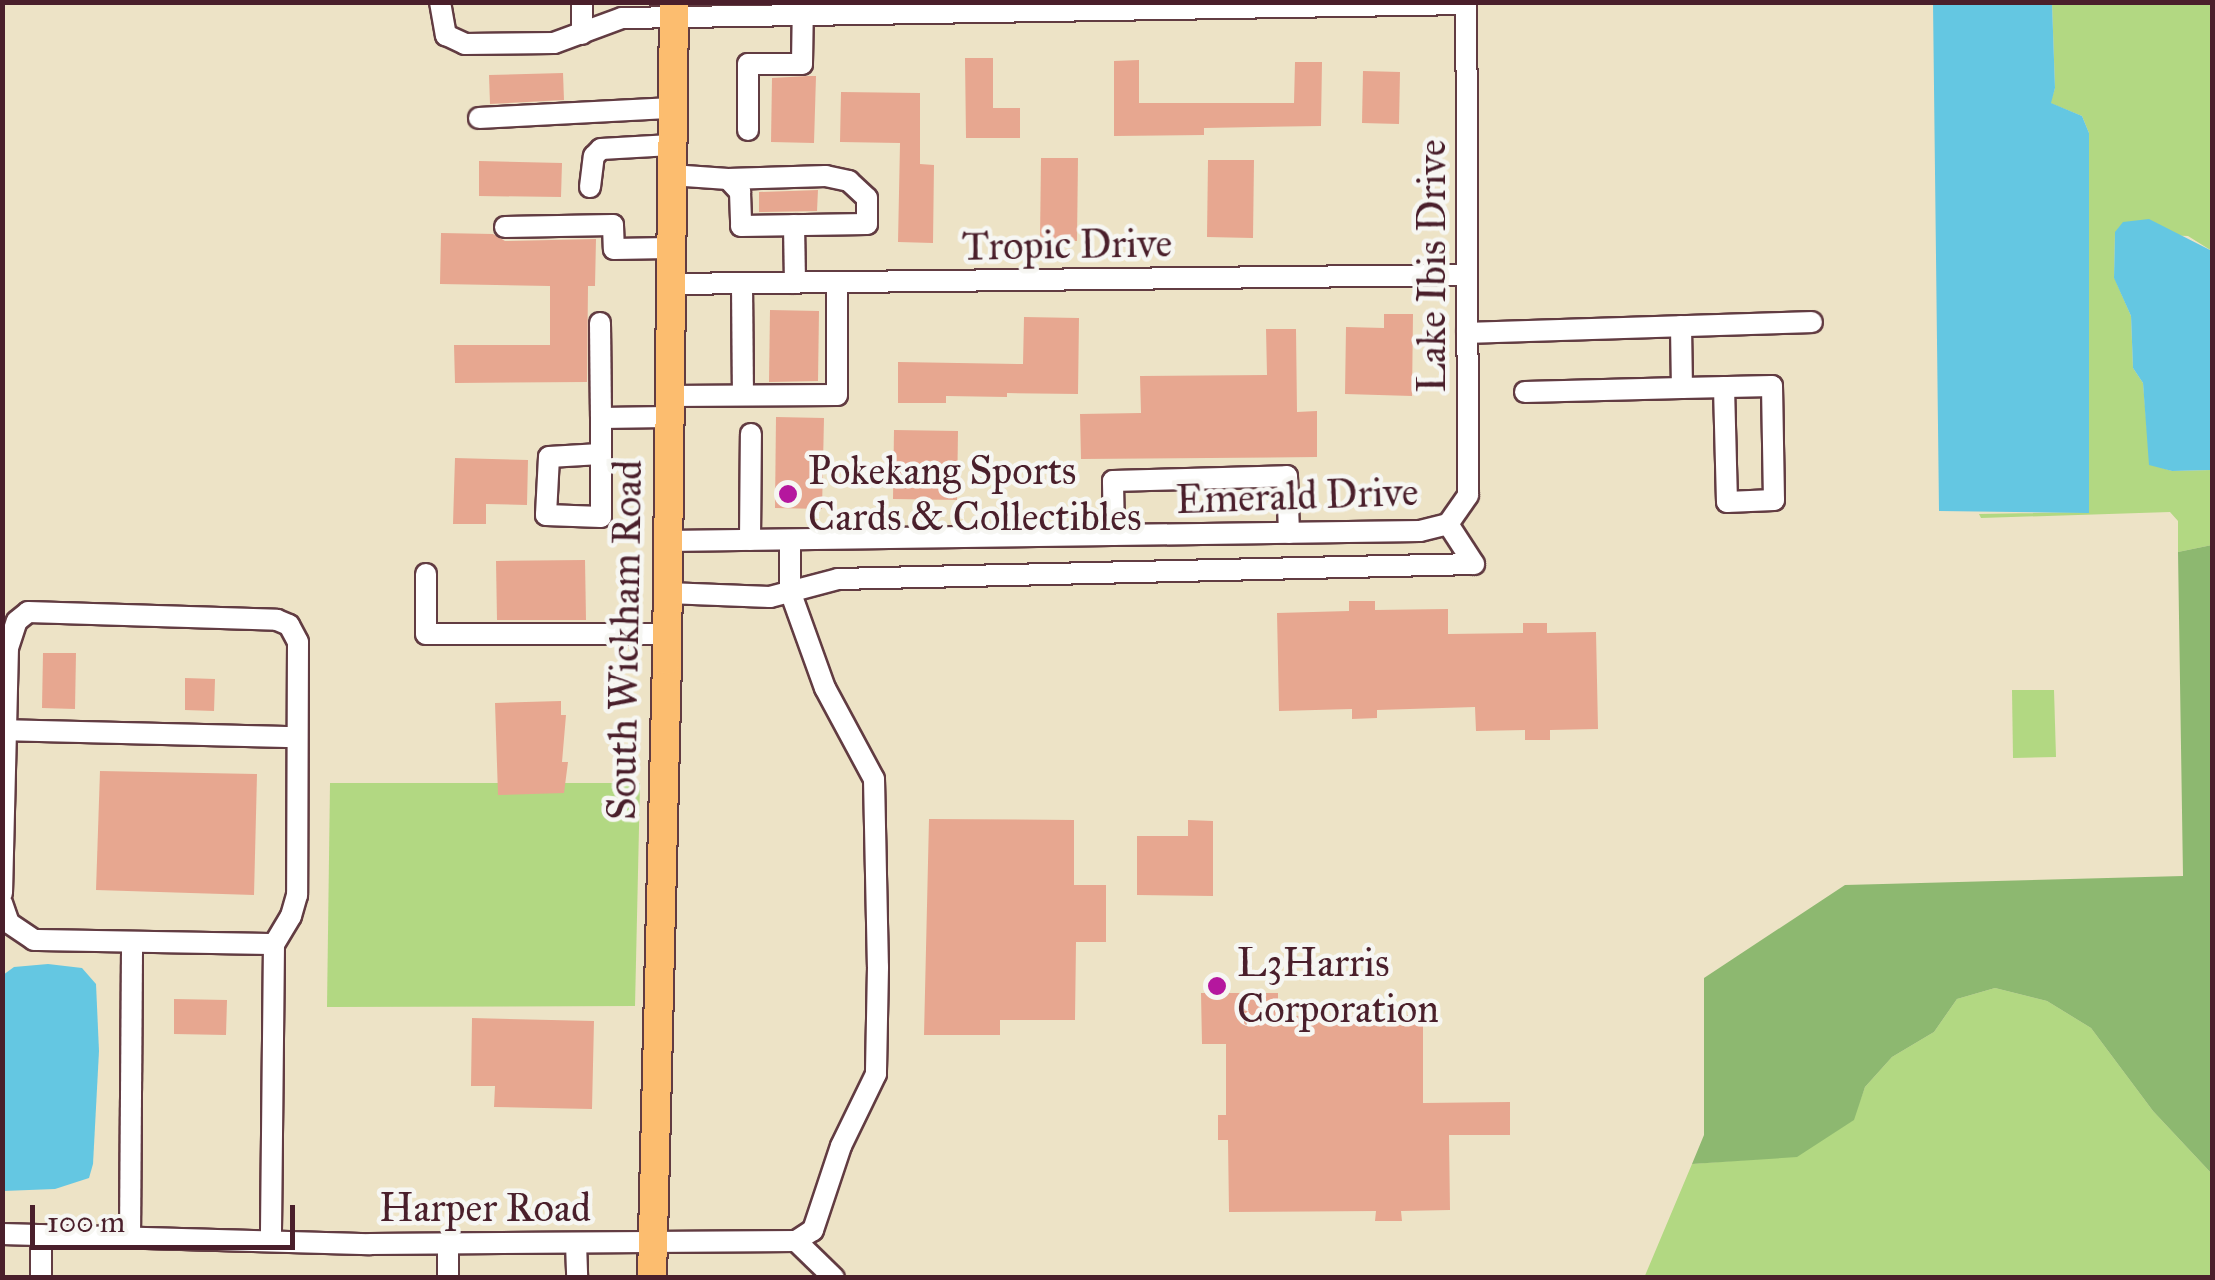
<!DOCTYPE html>
<style>
body{margin:0}
#map{position:relative;width:2215px;height:1280px;overflow:hidden;background:#ede3c6;font-family:"IM FELL Great Primer",serif}
div>[style]{position:absolute}
[style*='--x']{left:calc(var(--x)*1px);top:calc(var(--y)*1px);width:calc(var(--w)*1px);rotate:calc(var(--a)*1deg)}
.green>*{inset:0;background:#b2d882}
.forest>*{inset:0;background:#8db870}
.water>*{inset:0;background:#64c7e2}
.building>*{inset:0;background:#e7a790}
.roads{filter:drop-shadow(2px 0 #623c42) drop-shadow(-2px 0 #623c42) drop-shadow(0 2px #623c42) drop-shadow(0 -2px #623c42)}
.minor>*{height:20px;margin:-10px;padding:0 10px;transform-origin:10px;border-radius:10px;background:#fff}
.major>*{height:28px;margin:-14px;padding:0 14px;transform-origin:14px;border-radius:14px;background:#fcbd6f}
.dots>*{width:28px;height:28px;translate:-50% -50%;box-sizing:border-box;border:5px solid #f6f6f2;border-radius:50%}
span{translate:-50% -50%;white-space:nowrap;text-align:center;line-height:1.15;-webkit-text-stroke:9px #f6f6f2;paint-order:stroke}
.street-label{font-size:40px;color:#4a1f2b}
.poi-label{font-size:40px;color:#4a1f2b}
.left{translate:0 -50%;text-align:left}
.frame{position:absolute;inset:0;border:5px solid #4a1f2b;pointer-events:none}
.scale{position:absolute;left:30px;top:1205px;width:265px;height:45px;box-sizing:border-box;border:5px solid #4a1f2b;border-top:0;padding-left:12px;font-size:30px;line-height:35px;white-space:nowrap;color:#4a1f2b;-webkit-text-stroke:8px #f6f6f2;paint-order:stroke}
</style>
<div id="map">
<div class="green">
<i style="clip-path:polygon(2052px 3px,2212px 3px,2212px 251px,2188px 236px,2115px 233px,2114px 277px,2131px 316px,2133px 368px,2143px 383px,2150px 464px,2172px 471px,2212px 470px,2212px 545px,2178px 552px,2178px 521px,2170px 512px,1981px 518px,1979px 514px,2089px 512px,2089px 133px,2082px 116px,2050px 103px,2055px 88px)"></i>
<i style="clip-path:polygon(2012px 690px,2054px 690px,2056px 757px,2013px 758px)"></i>
<i style="clip-path:polygon(330px 783px,640px 783px,635px 1006px,327px 1007px)"></i>
<i style="clip-path:polygon(1995px 988px,2047px 1001px,2091px 1028px,2153px 1111px,2212px 1174px,2212px 1277px,1644px 1278px,1692px 1164px,1797px 1156px,1853px 1120px,1865px 1087px,1892px 1057px,1934px 1032px,1957px 999px)"></i>
</div>
<div class="forest">
<i style="clip-path:polygon(2212px 545px,2212px 1174px,2153px 1111px,2091px 1028px,2047px 1001px,1995px 988px,1957px 999px,1934px 1032px,1892px 1057px,1865px 1087px,1854px 1120px,1797px 1157px,1692px 1164px,1704px 1135px,1704px 978px,1845px 885px,2183px 876px,2178px 552px)"></i>
</div>
<div class="water">
<i style="clip-path:polygon(1933px 3px,2052px 3px,2055px 88px,2051px 103px,2082px 116px,2089px 133px,2089px 513px,1939px 511px)"></i>
<i style="clip-path:polygon(2149px 219px,2212px 251px,2212px 470px,2172px 471px,2149px 465px,2143px 383px,2133px 368px,2131px 316px,2114px 278px,2115px 232px,2123px 222px)"></i>
<i style="clip-path:polygon(48px 964px,82px 968px,96px 984px,99px 1051px,93px 1164px,89px 1178px,55px 1189px,3px 1191px,3px 975px,14px 967px)"></i>
</div>
<div class="building">
<i style="clip-path:polygon(965px 58px,993px 58px,993px 108px,1020px 108px,1020px 138px,966px 138px)"></i>
<i style="clip-path:polygon(1139px 60px,1139px 103px,1294px 103px,1295px 62px,1322px 62px,1321px 126px,1204px 128px,1204px 135px,1114px 136px,1114px 61px)"></i>
<i style="clip-path:polygon(1363px 71px,1400px 72px,1399px 124px,1362px 123px)"></i>
<i style="clip-path:polygon(563px 73px,564px 100px,490px 104px,489px 75px)"></i>
<i style="clip-path:polygon(808px 76px,816px 76px,814px 143px,771px 142px,772px 78px)"></i>
<i style="clip-path:polygon(841px 92px,920px 93px,920px 164px,934px 165px,933px 243px,898px 242px,900px 143px,840px 142px)"></i>
<i style="clip-path:polygon(1041px 158px,1078px 158px,1077px 241px,1040px 240px)"></i>
<i style="clip-path:polygon(1208px 160px,1254px 160px,1253px 238px,1207px 237px)"></i>
<i style="clip-path:polygon(479px 161px,562px 163px,561px 197px,479px 196px)"></i>
<i style="clip-path:polygon(818px 190px,817px 211px,759px 212px,759px 192px)"></i>
<i style="clip-path:polygon(441px 233px,493px 234px,505px 241px,596px 239px,595px 286px,588px 286px,587px 382px,455px 383px,454px 345px,550px 345px,550px 286px,440px 284px)"></i>
<i style="clip-path:polygon(770px 310px,819px 311px,818px 381px,769px 382px)"></i>
<i style="clip-path:polygon(1384px 314px,1413px 314px,1412px 396px,1345px 394px,1346px 327px,1384px 328px)"></i>
<i style="clip-path:polygon(1024px 317px,1079px 318px,1078px 394px,1007px 393px,1007px 397px,946px 396px,946px 403px,898px 403px,898px 362px,1023px 364px)"></i>
<i style="clip-path:polygon(1266px 329px,1296px 329px,1297px 412px,1317px 411px,1317px 457px,1081px 459px,1080px 414px,1141px 413px,1140px 376px,1267px 375px)"></i>
<i style="clip-path:polygon(776px 417px,824px 418px,822px 509px,775px 508px)"></i>
<i style="clip-path:polygon(894px 430px,958px 431px,957px 500px,893px 499px)"></i>
<i style="clip-path:polygon(455px 458px,528px 460px,527px 505px,486px 504px,486px 524px,453px 524px)"></i>
<i style="clip-path:polygon(585px 560px,586px 620px,497px 620px,496px 561px)"></i>
<i style="clip-path:polygon(1349px 601px,1375px 601px,1375px 610px,1448px 609px,1448px 634px,1523px 633px,1523px 623px,1547px 623px,1547px 633px,1596px 632px,1598px 729px,1550px 730px,1550px 740px,1525px 740px,1525px 730px,1476px 731px,1475px 707px,1377px 710px,1377px 718px,1352px 719px,1352px 709px,1279px 711px,1277px 613px,1349px 611px)"></i>
<i style="clip-path:polygon(43px 653px,76px 653px,75px 709px,42px 708px)"></i>
<i style="clip-path:polygon(185px 678px,215px 679px,214px 711px,185px 710px)"></i>
<i style="clip-path:polygon(561px 701px,561px 715px,566px 715px,562px 762px,568px 762px,564px 793px,498px 795px,495px 703px)"></i>
<i style="clip-path:polygon(100px 771px,257px 774px,254px 895px,96px 890px)"></i>
<i style="clip-path:polygon(929px 819px,1074px 820px,1074px 885px,1106px 885px,1106px 942px,1076px 942px,1075px 1020px,1000px 1020px,1000px 1035px,924px 1035px)"></i>
<i style="clip-path:polygon(1188px 820px,1213px 821px,1213px 896px,1137px 895px,1137px 836px,1188px 836px)"></i>
<i style="clip-path:polygon(1201px 993px,1278px 993px,1278px 1016px,1423px 1015px,1423px 1103px,1510px 1102px,1510px 1135px,1449px 1135px,1450px 1210px,1401px 1211px,1402px 1221px,1375px 1221px,1376px 1211px,1229px 1212px,1228px 1140px,1218px 1140px,1218px 1115px,1226px 1115px,1226px 1044px,1202px 1044px)"></i>
<i style="clip-path:polygon(174px 999px,227px 1000px,226px 1035px,174px 1034px)"></i>
<i style="clip-path:polygon(472px 1018px,594px 1021px,592px 1109px,494px 1107px,495px 1086px,471px 1086px)"></i>
</div>
<div class="roads">
<div class="minor">
<i style="--x:440;--y:2;--w:34;--a:80"></i>
<i style="--x:446;--y:35;--w:21;--a:25"></i>
<i style="--x:465;--y:44;--w:89;--a:-0.6"></i>
<i style="--x:554;--y:43;--w:72;--a:-20.2"></i>
<i style="--x:622;--y:18;--w:844;--a:-0.95"></i>
<i style="--x:582;--y:2;--w:32;--a:90"></i>
<i style="--x:479;--y:118;--w:193;--a:-3"></i>
<i style="--x:748;--y:130;--w:66;--a:-90"></i>
<i style="--x:748;--y:64;--w:54;--a:0"></i>
<i style="--x:802;--y:64;--w:62;--a:-89.1"></i>
<i style="--x:671;--y:175;--w:57;--a:4"></i>
<i style="--x:728;--y:179;--w:18;--a:47"></i>
<i style="--x:740;--y:192;--w:34;--a:88"></i>
<i style="--x:741;--y:226;--w:126;--a:-0.9"></i>
<i style="--x:867;--y:224;--w:26;--a:-90"></i>
<i style="--x:867;--y:198;--w:25;--a:-137"></i>
<i style="--x:849;--y:181;--w:24;--a:-168"></i>
<i style="--x:826;--y:176;--w:98;--a:178.2"></i>
<i style="--x:590;--y:187;--w:31;--a:-83"></i>
<i style="--x:594;--y:156;--w:10;--a:-45"></i>
<i style="--x:601;--y:149;--w:70;--a:-3.3"></i>
<i style="--x:794;--y:225;--w:58;--a:89"></i>
<i style="--x:505;--y:227;--w:108;--a:-1.1"></i>
<i style="--x:613;--y:225;--w:24;--a:88"></i>
<i style="--x:614;--y:249;--w:55;--a:-1"></i>
<i style="--x:668;--y:284;--w:799;--a:-0.65"></i>
<i style="--x:742;--y:284;--w:111;--a:89.5"></i>
<i style="--x:600;--y:323;--w:95;--a:89.4"></i>
<i style="--x:1681;--y:326;--w:62;--a:89.1"></i>
<i style="--x:1467;--y:333;--w:345;--a:-1.8"></i>
<i style="--x:1525;--y:392;--w:157;--a:-1.5"></i>
<i style="--x:1682;--y:388;--w:90;--a:-1.3"></i>
<i style="--x:1772;--y:386;--w:114;--a:89"></i>
<i style="--x:1774;--y:500;--w:47;--a:177.6"></i>
<i style="--x:1727;--y:502;--w:115;--a:-91.5"></i>
<i style="--x:668;--y:396;--w:169;--a:-0.3"></i>
<i style="--x:837;--y:395;--w:113;--a:-90"></i>
<i style="--x:600;--y:454;--w:51;--a:176.6"></i>
<i style="--x:549;--y:457;--w:58;--a:93"></i>
<i style="--x:546;--y:515;--w:55;--a:2.1"></i>
<i style="--x:601;--y:517;--w:99;--a:-90"></i>
<i style="--x:601;--y:418;--w:67;--a:-0.9"></i>
<i style="--x:1448;--y:524;--w:35;--a:-55"></i>
<i style="--x:1468;--y:495;--w:493;--a:-90.2"></i>
<i style="--x:1114;--y:535;--w:54;--a:-91.1"></i>
<i style="--x:1113;--y:481;--w:174;--a:-1.6"></i>
<i style="--x:1287;--y:476;--w:57;--a:88"></i>
<i style="--x:750;--y:540;--w:106;--a:-89.5"></i>
<i style="--x:790;--y:540;--w:51;--a:90"></i>
<i style="--x:790;--y:591;--w:103;--a:70.2"></i>
<i style="--x:825;--y:688;--w:103;--a:61.7"></i>
<i style="--x:874;--y:779;--w:188;--a:88.8"></i>
<i style="--x:878;--y:967;--w:107;--a:91.1"></i>
<i style="--x:876;--y:1074;--w:80;--a:115.9"></i>
<i style="--x:841;--y:1146;--w:89;--a:108.4"></i>
<i style="--x:813;--y:1230;--w:20;--a:147"></i>
<i style="--x:667;--y:541;--w:753;--a:-0.76"></i>
<i style="--x:1420;--y:531;--w:29;--a:-14"></i>
<i style="--x:426;--y:574;--w:60;--a:90"></i>
<i style="--x:426;--y:634;--w:241;--a:0"></i>
<i style="--x:667;--y:593;--w:103;--a:2.2"></i>
<i style="--x:770;--y:597;--w:70;--a:-14.8"></i>
<i style="--x:838;--y:579;--w:636;--a:-1.35"></i>
<i style="--x:1474;--y:564;--w:48;--a:-123"></i>
<i style="--x:2;--y:730;--w:295;--a:1.4"></i>
<i style="--x:2;--y:893;--w:245;--a:-88.6"></i>
<i style="--x:8;--y:648;--w:28;--a:-72"></i>
<i style="--x:17;--y:621;--w:14;--a:-39"></i>
<i style="--x:28;--y:612;--w:249;--a:1.8"></i>
<i style="--x:277;--y:620;--w:13;--a:23"></i>
<i style="--x:289;--y:625;--w:19;--a:62"></i>
<i style="--x:298;--y:642;--w:253;--a:90.2"></i>
<i style="--x:297;--y:895;--w:22;--a:106"></i>
<i style="--x:291;--y:916;--w:33;--a:121"></i>
<i style="--x:274;--y:944;--w:297;--a:90.6"></i>
<i style="--x:2;--y:903;--w:21;--a:71"></i>
<i style="--x:9;--y:923;--w:30;--a:34"></i>
<i style="--x:34;--y:940;--w:240;--a:1"></i>
<i style="--x:2;--y:1234;--w:368;--a:1.6"></i>
<i style="--x:370;--y:1244;--w:426;--a:-0.4"></i>
<i style="--x:796;--y:1241;--w:53;--a:44.2"></i>
<i style="--x:130;--y:1238;--w:295;--a:-89.6"></i>
<i style="--x:576;--y:1243;--w:35;--a:88"></i>
<i style="--x:448;--y:1244;--w:34;--a:90"></i>
<i style="--x:41;--y:1278;--w:43;--a:-90"></i>
</div>
<div class="major">
<i style="--x:652;--y:1278;--w:618;--a:-88.61"></i>
<i style="--x:667;--y:660;--w:658;--a:-89.39"></i>
</div>
</div>
<div class="dots">
<i style="left:788px;top:494px;background:#b5179e"></i>
<i style="left:1217px;top:986px;background:#b5179e"></i>
</div>
<div class="street-label">
<span style="left:1067px;top:245px;rotate:-1deg">Tropic Drive</span>
<span style="left:1432px;top:266px;rotate:-90deg">Lake Ibis Drive</span>
<span style="left:1297px;top:496px;rotate:-2deg">Emerald Drive</span>
<span style="left:625px;top:640px;rotate:-89deg">South Wickham Road</span>
<span style="left:485px;top:1208px">Harper Road</span>
</div>
<div class="poi-label">
<span class="left" style="left:808px;top:494px">Pokekang Sports<br>Cards &amp; Collectibles</span>
<span class="left" style="left:1237px;top:986px">L3Harris<br>Corporation</span>
</div>
<div class="frame"></div>
<div class="scale">100 m</div>
</div>
